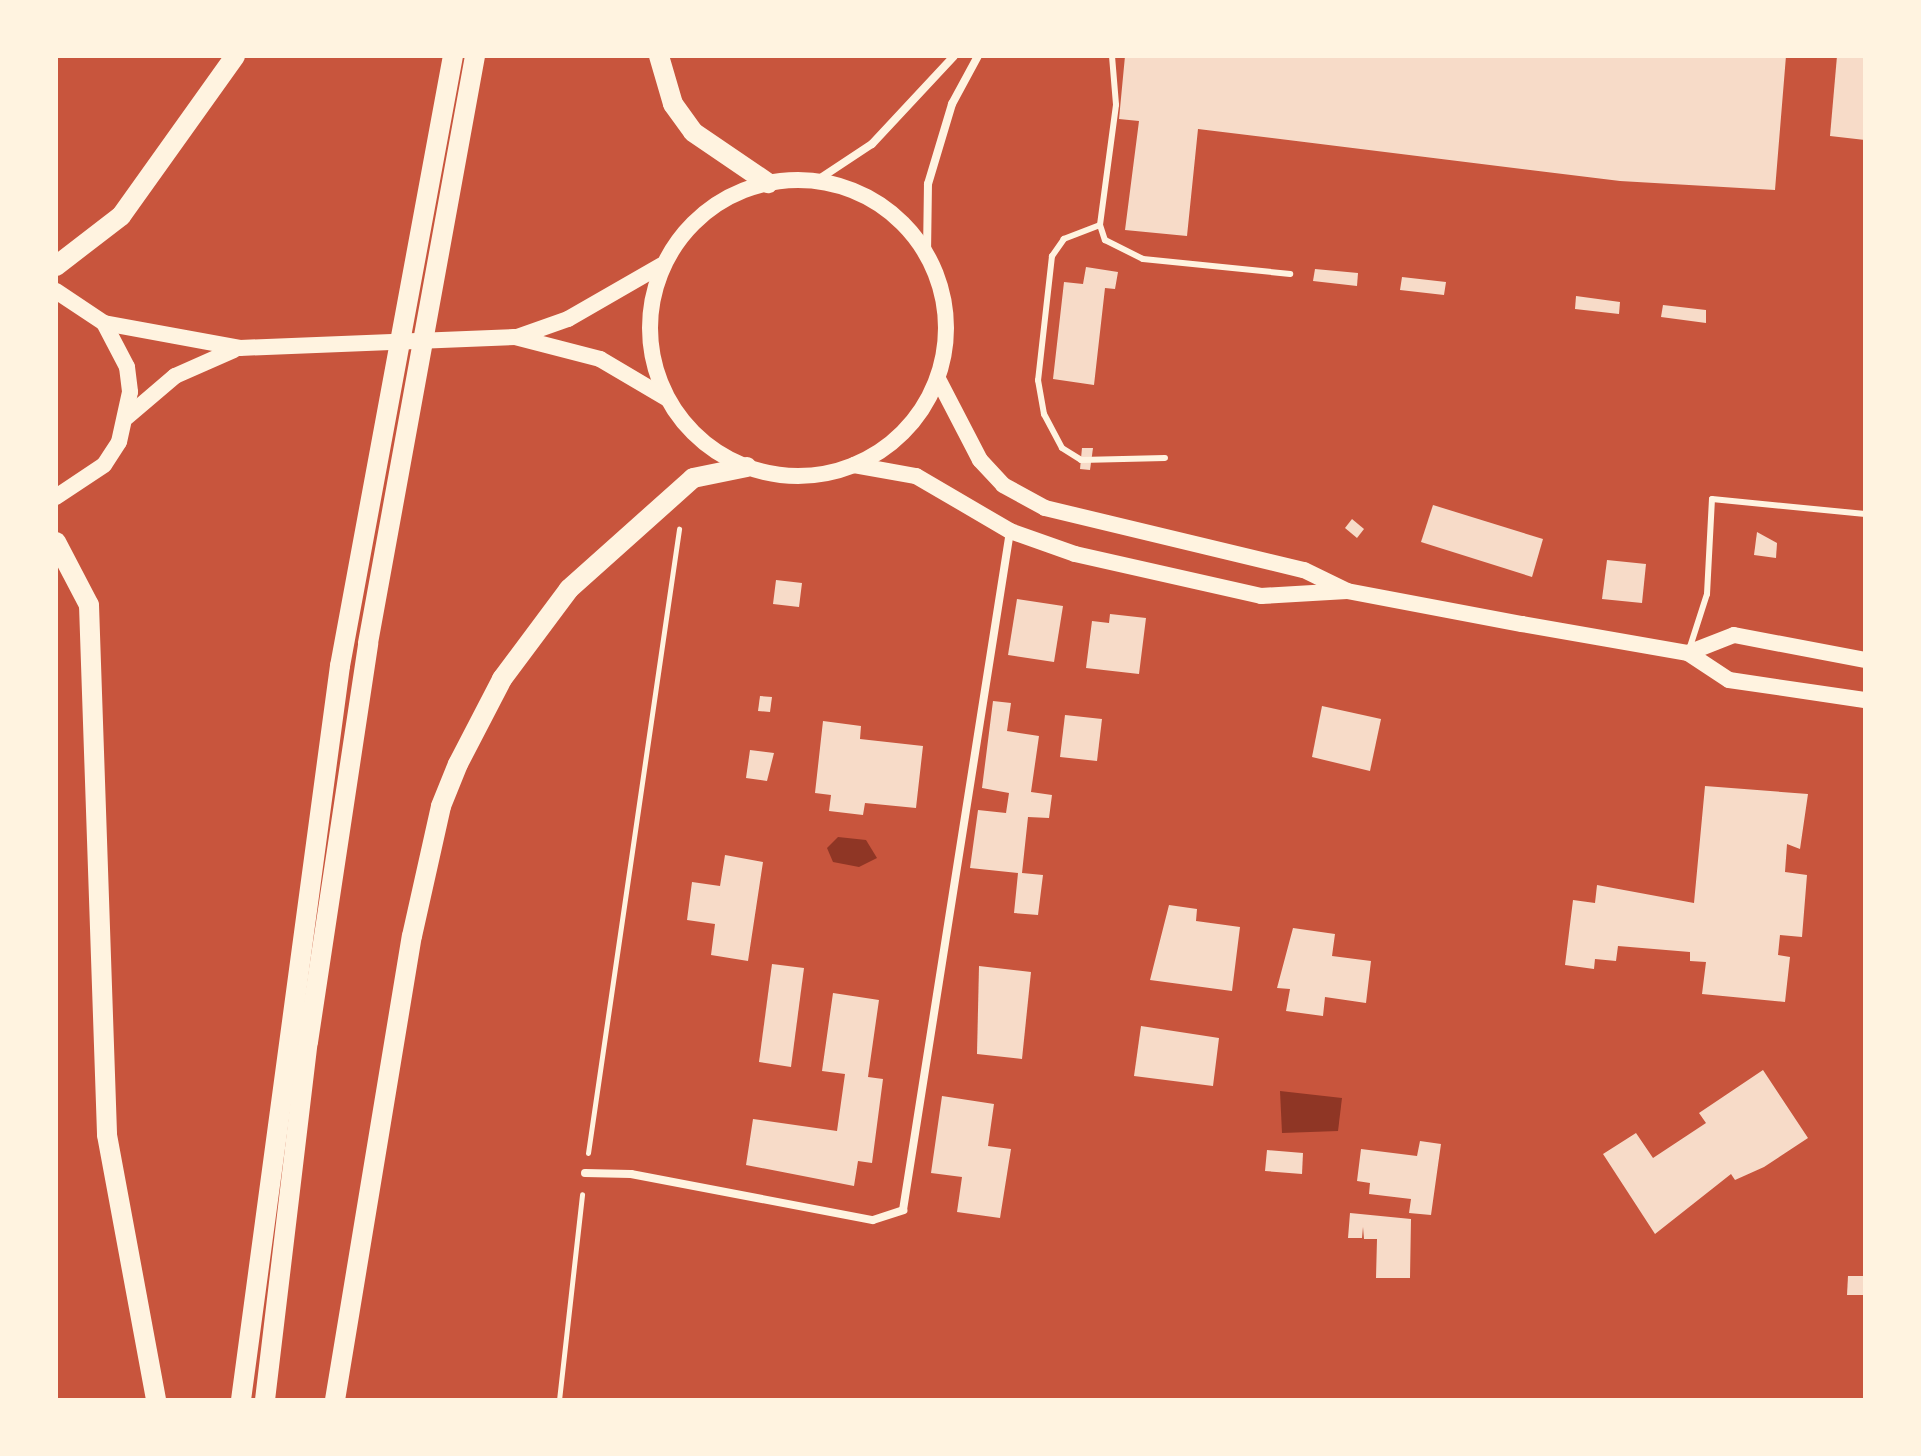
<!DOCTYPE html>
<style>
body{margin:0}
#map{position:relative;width:1921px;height:1456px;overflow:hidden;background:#c8553d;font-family:Manrope,sans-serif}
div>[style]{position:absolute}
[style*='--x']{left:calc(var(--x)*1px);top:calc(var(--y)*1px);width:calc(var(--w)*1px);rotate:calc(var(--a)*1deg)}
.water>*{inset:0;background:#8f3625}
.building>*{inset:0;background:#f7dbc8}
.path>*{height:5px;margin:-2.5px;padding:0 2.5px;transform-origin:2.5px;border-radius:2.5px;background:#fff3e0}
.service>*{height:6px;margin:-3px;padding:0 3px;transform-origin:3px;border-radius:3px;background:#fff3e0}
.minor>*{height:8px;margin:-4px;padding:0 4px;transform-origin:4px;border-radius:4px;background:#fff3e0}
.secondary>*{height:16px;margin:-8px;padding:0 8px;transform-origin:8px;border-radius:8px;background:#fff3e0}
.secondary>.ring{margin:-8px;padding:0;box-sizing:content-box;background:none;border:16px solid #fff3e0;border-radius:50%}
.primary>*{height:20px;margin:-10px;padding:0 10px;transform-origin:10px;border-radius:10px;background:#fff3e0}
span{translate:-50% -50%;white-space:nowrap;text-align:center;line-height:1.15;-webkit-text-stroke:6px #fff3e0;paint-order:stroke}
.frame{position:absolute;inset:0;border:58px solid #fff3e0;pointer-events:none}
</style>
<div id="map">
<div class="water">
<i style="clip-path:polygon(838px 837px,866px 840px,877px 858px,859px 867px,833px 862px,827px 848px)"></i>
<i style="clip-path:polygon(1280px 1091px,1342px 1098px,1338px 1131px,1282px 1133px)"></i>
</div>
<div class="building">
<i style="clip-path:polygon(1125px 56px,1786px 56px,1775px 190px,1620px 181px,1198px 129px,1187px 236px,1125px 230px,1139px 121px,1119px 119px)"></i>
<i style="clip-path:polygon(1837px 56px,1865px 56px,1865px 140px,1830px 136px)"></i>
<i style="clip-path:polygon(1086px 267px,1118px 272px,1115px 289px,1105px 288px,1094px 385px,1053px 379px,1064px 282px,1083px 284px)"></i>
<i style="clip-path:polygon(1315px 269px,1358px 273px,1357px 286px,1313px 281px)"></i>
<i style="clip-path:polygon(1402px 277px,1446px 282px,1444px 295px,1400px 290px)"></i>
<i style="clip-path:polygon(1576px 296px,1620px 302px,1619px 314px,1575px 309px)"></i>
<i style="clip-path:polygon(1663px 305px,1706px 310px,1706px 323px,1661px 317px)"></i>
<i style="clip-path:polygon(1082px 448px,1093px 448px,1090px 470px,1080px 469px)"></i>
<i style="clip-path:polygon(1433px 505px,1543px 539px,1532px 577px,1421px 542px)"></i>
<i style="clip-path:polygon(1352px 519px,1364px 529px,1357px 538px,1345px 528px)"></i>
<i style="clip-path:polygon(1757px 532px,1777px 543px,1776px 558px,1754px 555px)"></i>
<i style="clip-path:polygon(1607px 560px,1646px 564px,1642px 603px,1602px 599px)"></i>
<i style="clip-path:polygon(776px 580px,802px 583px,799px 607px,773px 604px)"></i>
<i style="clip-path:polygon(1017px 599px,1063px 606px,1054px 662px,1008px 655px)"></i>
<i style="clip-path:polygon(1110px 614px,1146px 618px,1139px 674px,1086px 668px,1092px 621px,1109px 623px)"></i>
<i style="clip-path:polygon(760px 696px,772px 697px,770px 712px,758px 711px)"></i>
<i style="clip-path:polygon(993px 701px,1011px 703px,1007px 731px,1039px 736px,1031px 792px,1052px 795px,1049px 818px,1028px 817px,1022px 873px,1043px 875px,1038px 915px,1014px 913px,1018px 873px,970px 868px,978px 810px,1006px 813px,1009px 793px,982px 788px)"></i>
<i style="clip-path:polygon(1322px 706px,1381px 719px,1370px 771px,1312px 757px)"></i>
<i style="clip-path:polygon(1065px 715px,1102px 719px,1097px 761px,1060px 757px)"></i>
<i style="clip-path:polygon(823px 721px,861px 726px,860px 739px,923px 746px,916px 808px,865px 803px,863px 815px,829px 811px,831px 795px,815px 793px)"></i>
<i style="clip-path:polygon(750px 750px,774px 753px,767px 781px,746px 778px)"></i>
<i style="clip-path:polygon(1705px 786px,1808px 794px,1800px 849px,1787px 844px,1785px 872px,1807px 875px,1802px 937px,1780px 935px,1778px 955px,1790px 957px,1785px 1002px,1702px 994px,1706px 962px,1690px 961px,1690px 952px,1618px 946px,1616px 961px,1595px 959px,1594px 969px,1565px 965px,1573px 900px,1595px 903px,1597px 885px,1694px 903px)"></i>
<i style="clip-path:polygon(725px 855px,763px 862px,748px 961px,711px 955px,715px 924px,687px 920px,692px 882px,720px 886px)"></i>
<i style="clip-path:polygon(1169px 905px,1197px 909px,1196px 921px,1240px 927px,1232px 991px,1150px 980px)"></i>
<i style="clip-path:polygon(1293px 928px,1335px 934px,1332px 956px,1371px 961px,1366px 1003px,1325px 997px,1323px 1016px,1286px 1011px,1290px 989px,1277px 988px)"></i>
<i style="clip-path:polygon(772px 964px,804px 968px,791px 1067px,759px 1062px)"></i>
<i style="clip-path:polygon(979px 966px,1031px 972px,1022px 1059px,977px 1054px)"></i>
<i style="clip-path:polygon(833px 993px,879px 1000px,868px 1077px,883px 1079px,872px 1163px,858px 1161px,854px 1186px,746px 1165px,753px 1119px,837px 1131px,845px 1074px,822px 1071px)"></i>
<i style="clip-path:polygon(1141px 1026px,1219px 1038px,1213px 1086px,1134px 1076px)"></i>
<i style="clip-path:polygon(1763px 1070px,1808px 1138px,1764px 1167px,1735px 1180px,1731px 1174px,1655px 1234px,1603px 1154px,1636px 1133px,1653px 1158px,1706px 1123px,1699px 1113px)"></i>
<i style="clip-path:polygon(942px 1096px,994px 1104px,988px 1146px,1011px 1149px,1000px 1218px,957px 1212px,962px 1177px,931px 1173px)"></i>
<i style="clip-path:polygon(1420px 1141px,1441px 1144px,1431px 1215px,1409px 1213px,1411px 1199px,1369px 1194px,1370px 1183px,1357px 1181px,1361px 1149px,1417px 1156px)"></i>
<i style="clip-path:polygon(1267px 1150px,1303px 1153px,1302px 1174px,1265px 1171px)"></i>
<i style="clip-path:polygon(1350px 1213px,1411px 1219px,1410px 1278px,1376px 1278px,1377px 1239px,1364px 1239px,1363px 1227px,1362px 1238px,1348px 1238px)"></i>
<i style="clip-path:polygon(1848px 1276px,1865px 1276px,1865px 1295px,1847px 1295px)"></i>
</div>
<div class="path">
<i style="--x:588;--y:1153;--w:631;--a:-81.7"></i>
<i style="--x:559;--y:1400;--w:207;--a:-83.6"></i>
</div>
<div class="service">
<i style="--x:1112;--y:56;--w:49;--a:85.3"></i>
<i style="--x:1116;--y:105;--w:121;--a:97.6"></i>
<i style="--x:1100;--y:225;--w:16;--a:72"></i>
<i style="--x:1105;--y:240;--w:42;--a:26.6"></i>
<i style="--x:1143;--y:259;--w:148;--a:5.8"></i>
<i style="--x:1100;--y:225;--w:39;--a:159"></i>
<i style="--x:1064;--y:239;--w:21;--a:125"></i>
<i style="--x:1052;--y:256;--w:125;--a:96.4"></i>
<i style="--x:1038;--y:380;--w:35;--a:80"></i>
<i style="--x:1044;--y:414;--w:38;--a:62"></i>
<i style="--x:1062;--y:448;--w:22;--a:32"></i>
<i style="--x:1081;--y:460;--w:84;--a:-1.4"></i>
<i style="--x:1689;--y:650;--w:59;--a:-72.2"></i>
<i style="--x:1707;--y:594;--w:95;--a:-87"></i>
<i style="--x:1712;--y:499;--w:154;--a:5.6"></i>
</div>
<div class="minor">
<i style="--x:816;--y:181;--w:67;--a:-33.5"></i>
<i style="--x:872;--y:144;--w:120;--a:-47"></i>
<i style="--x:927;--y:254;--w:70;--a:-89.2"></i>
<i style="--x:928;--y:184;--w:84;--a:-73.3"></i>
<i style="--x:952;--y:104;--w:55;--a:-61.6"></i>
<i style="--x:585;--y:1173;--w:46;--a:1.2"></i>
<i style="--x:631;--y:1174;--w:246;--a:10.8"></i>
<i style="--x:873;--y:1220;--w:32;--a:-18"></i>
<i style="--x:903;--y:1210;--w:687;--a:-81.04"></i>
</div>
<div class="secondary">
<i class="ring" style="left:650px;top:180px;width:280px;height:280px"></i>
<i style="--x:56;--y:291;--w:58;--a:33.7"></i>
<i style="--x:104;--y:323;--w:50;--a:62.4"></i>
<i style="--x:127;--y:367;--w:25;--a:83"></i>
<i style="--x:130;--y:392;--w:51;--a:102.4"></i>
<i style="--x:119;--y:442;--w:27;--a:123"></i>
<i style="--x:104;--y:465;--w:58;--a:146.3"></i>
<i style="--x:104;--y:323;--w:138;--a:10.4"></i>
<i style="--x:240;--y:348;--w:275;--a:-2.3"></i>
<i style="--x:515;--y:337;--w:88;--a:14.5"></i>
<i style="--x:600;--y:359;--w:77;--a:30.6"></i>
<i style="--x:517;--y:337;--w:54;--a:-19.4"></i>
<i style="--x:568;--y:319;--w:108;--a:-29.9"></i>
<i style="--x:938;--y:379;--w:91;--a:62.6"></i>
<i style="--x:980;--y:460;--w:34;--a:47"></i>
<i style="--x:1003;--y:485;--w:48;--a:28.7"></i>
<i style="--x:1045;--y:508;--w:266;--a:13.5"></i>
<i style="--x:1304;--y:570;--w:48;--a:26"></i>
<i style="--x:1347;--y:591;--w:178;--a:10.7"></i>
<i style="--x:1522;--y:624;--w:169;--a:9.9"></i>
<i style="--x:1688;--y:653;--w:49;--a:-21.4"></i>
<i style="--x:1734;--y:635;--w:133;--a:10.8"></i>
<i style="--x:127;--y:417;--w:63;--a:-40.5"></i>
<i style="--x:175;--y:376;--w:64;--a:-23.8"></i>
<i style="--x:854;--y:465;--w:63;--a:10.1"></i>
<i style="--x:916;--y:476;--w:109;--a:30.3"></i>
<i style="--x:1010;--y:531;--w:69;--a:19.5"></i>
<i style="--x:1075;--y:554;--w:191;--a:12.7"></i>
<i style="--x:1261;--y:596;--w:86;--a:-3.3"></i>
<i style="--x:1688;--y:653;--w:49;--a:33.4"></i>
<i style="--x:1729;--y:680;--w:137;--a:8.4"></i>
</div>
<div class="primary">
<i style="--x:659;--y:56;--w:50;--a:73.7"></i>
<i style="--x:673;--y:104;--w:34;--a:54"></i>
<i style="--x:693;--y:132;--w:91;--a:34.2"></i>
<i style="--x:56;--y:266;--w:82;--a:-37.6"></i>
<i style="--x:121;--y:216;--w:196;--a:-54.5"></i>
<i style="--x:56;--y:542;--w:71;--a:62.4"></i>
<i style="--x:89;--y:605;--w:530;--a:88.05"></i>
<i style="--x:107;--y:1135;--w:269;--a:79.5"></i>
<i style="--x:241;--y:1400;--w:741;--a:-82.32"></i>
<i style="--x:340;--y:666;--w:620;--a:-79.51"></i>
<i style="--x:265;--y:1400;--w:361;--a:-83.2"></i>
<i style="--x:308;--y:1042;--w:403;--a:-81.4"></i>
<i style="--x:368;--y:643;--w:597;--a:-79.67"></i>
<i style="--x:335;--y:1400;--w:470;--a:-80.6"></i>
<i style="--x:412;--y:936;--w:133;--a:-77.4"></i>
<i style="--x:441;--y:806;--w:45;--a:-68"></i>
<i style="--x:458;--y:764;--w:96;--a:-62.6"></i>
<i style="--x:502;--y:679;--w:112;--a:-53.3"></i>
<i style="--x:569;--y:589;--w:166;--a:-41.8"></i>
<i style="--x:693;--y:478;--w:55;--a:-11.5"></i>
</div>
<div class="frame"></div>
</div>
